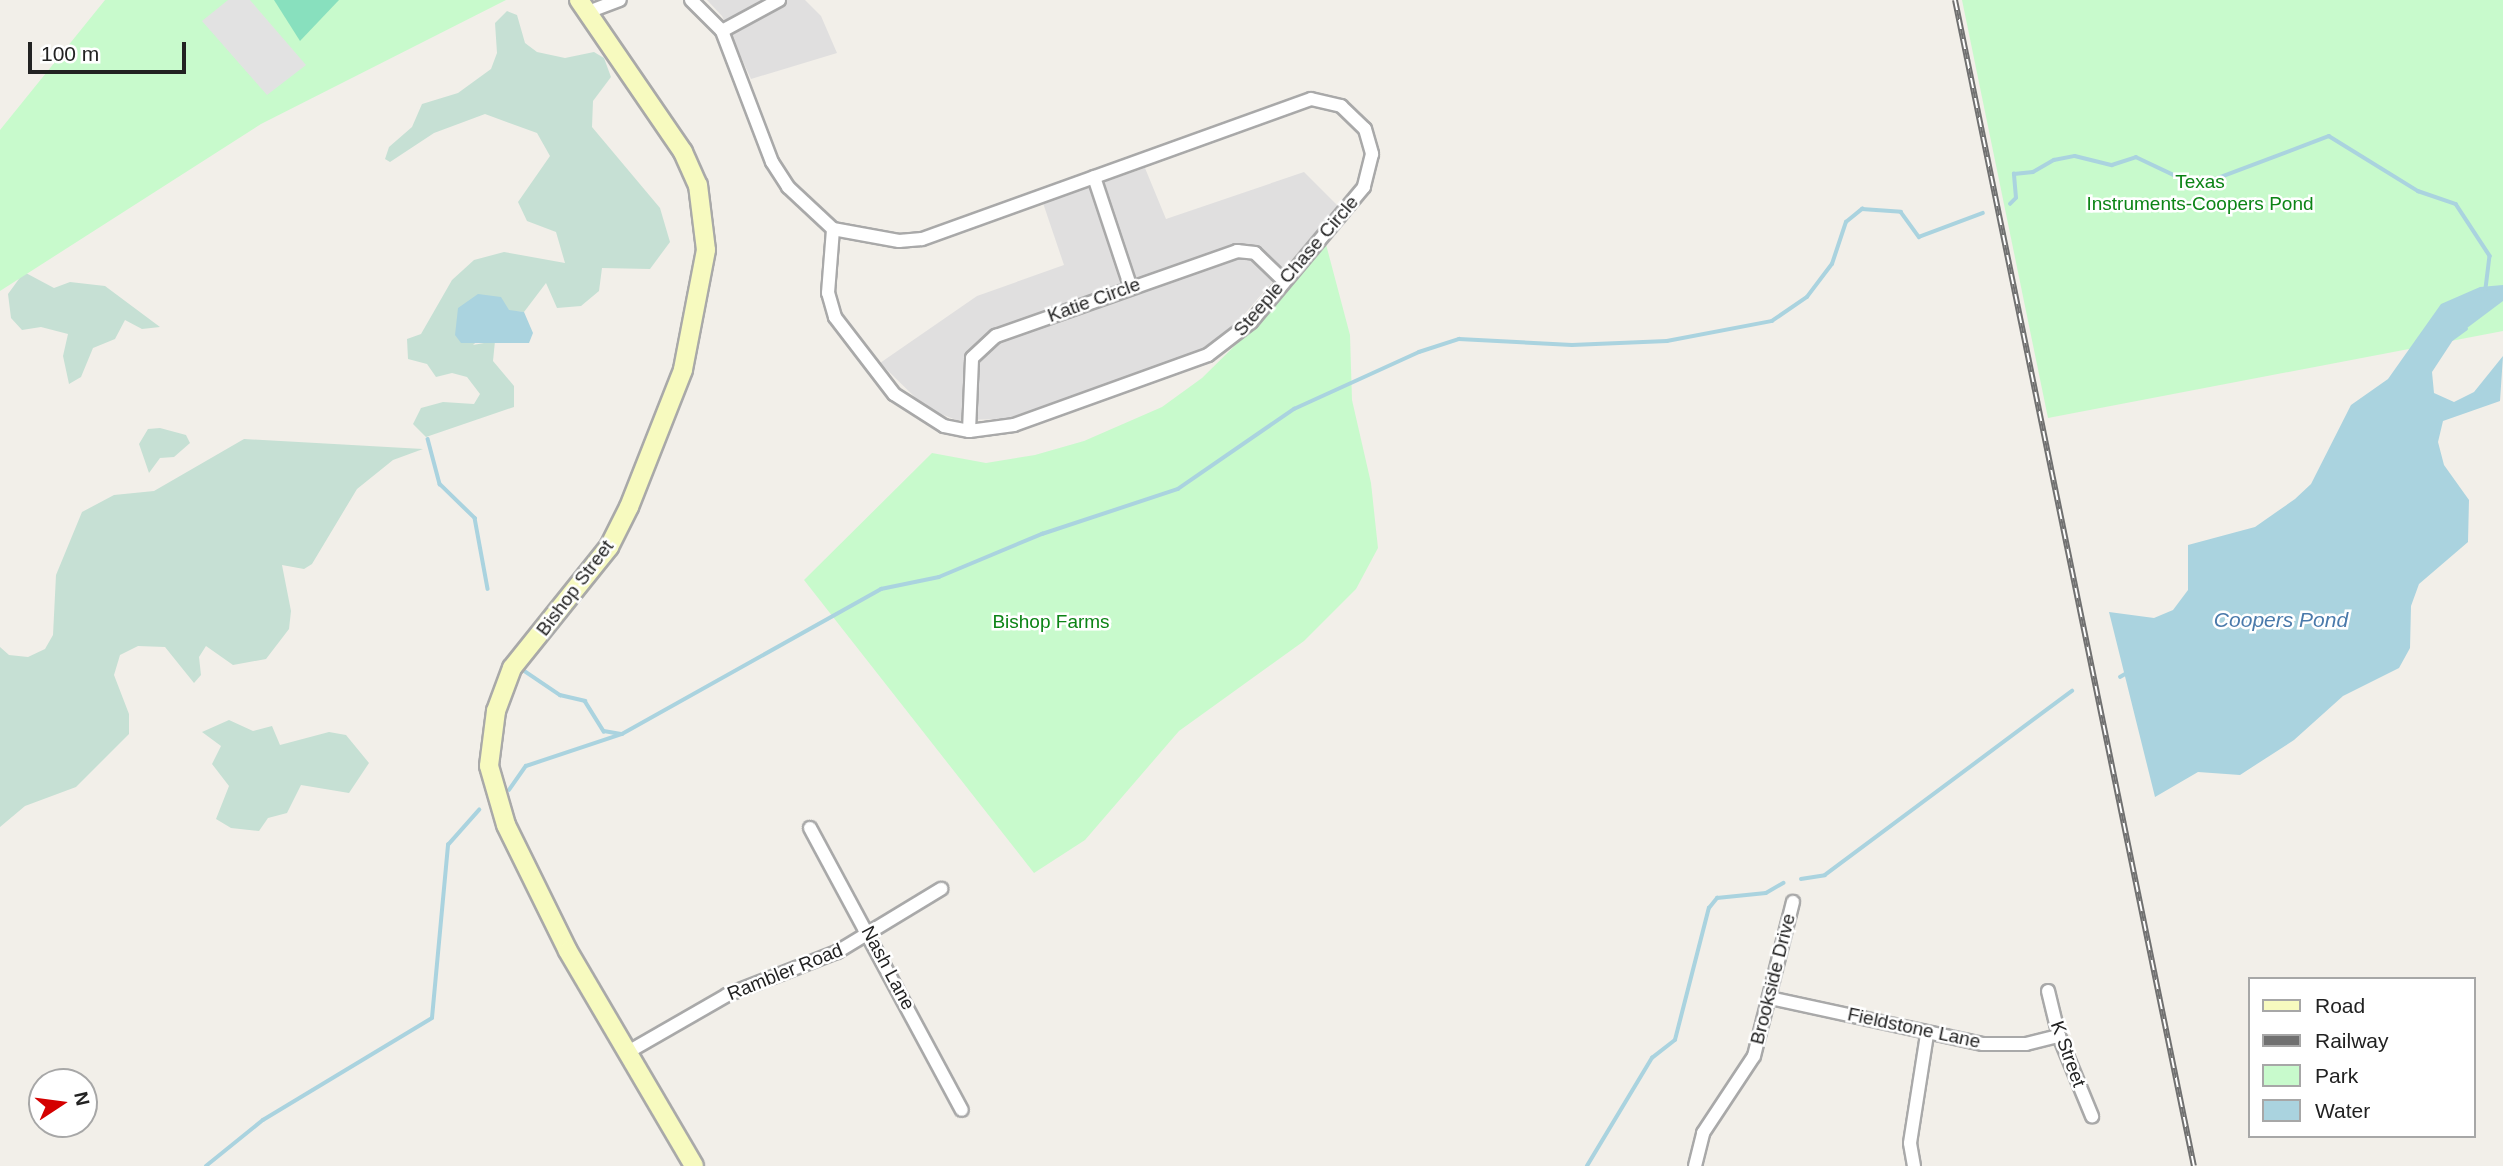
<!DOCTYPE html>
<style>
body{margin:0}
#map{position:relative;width:2503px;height:1166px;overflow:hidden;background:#f2efe9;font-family:Arial,sans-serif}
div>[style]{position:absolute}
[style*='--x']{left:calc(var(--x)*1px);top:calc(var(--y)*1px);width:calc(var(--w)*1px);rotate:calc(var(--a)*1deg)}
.residential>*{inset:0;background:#e0dfdf}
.wetland>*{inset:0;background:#c6e0d4}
.park>*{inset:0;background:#c8facc}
.pitch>*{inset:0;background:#88e0be}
.parking>*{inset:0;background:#e2e2e2}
.water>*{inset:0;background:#aad3df}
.stream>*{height:3.5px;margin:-1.75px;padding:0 1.75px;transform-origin:1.75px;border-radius:1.75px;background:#aad3df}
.roads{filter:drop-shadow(2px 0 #a9a9a9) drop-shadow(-2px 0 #a9a9a9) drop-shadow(0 2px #a9a9a9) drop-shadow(0 -2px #a9a9a9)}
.street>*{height:12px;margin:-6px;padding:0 6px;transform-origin:6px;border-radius:6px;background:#fff}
.secondary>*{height:18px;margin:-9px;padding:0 9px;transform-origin:9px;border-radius:9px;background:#f7fabf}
.rail>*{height:6px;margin-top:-3px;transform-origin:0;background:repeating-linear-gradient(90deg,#fff 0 10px,#707070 0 20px);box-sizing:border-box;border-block:2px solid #707070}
span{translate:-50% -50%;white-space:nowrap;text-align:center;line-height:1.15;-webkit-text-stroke:5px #fff;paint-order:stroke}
.park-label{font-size:19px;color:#0c8416}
.street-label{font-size:19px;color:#222}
.water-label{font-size:21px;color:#4a7aab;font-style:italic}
.legend{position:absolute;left:2248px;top:977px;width:228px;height:161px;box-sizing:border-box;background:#fff;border:2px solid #a7a7a7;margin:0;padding:9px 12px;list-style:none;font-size:21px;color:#222}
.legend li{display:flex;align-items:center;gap:14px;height:35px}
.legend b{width:35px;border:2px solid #a7a7a7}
.north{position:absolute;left:28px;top:1068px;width:70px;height:70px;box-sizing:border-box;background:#fff;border:2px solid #a7a7a7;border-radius:50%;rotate:77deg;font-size:19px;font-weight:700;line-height:28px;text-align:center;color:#222}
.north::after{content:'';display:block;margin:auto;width:24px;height:32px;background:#d40000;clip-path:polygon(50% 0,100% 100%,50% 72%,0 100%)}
.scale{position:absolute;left:28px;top:42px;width:158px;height:32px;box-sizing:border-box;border:4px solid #222;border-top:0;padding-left:9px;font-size:21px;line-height:24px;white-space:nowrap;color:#222;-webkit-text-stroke:5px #fff;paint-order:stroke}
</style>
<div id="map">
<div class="residential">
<i style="clip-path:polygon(707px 0,805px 0,821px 16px,837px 53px,751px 79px,722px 16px)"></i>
<i style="clip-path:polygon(1145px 168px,1166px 219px,1304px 172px,1338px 206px,1229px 332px,1198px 351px,1006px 419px,956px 420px,926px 408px,880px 363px,977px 296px,1064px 265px,1043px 203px)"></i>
</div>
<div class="wetland">
<i style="clip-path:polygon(507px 11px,517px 15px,525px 43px,537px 52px,565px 58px,594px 52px,604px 58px,611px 77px,593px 101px,592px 127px,660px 208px,670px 242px,650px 269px,602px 268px,599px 291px,581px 306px,557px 308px,546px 283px,524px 312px,509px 311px,473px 345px,495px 341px,493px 361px,514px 386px,514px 407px,426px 437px,413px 424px,421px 408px,443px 402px,474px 404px,480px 394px,467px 377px,452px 373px,436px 377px,427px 364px,408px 359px,407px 339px,421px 334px,452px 280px,474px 260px,504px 252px,565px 263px,556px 232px,527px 221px,518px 202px,550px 156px,537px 133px,485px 114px,434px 133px,390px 162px,385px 159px,389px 147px,412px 127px,422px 104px,458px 93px,491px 69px,497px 53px,495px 23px)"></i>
<i style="clip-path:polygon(24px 272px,54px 288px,70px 282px,105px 286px,160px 327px,142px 329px,125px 320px,115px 339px,93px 348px,81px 377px,69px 384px,63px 356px,68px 334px,41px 327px,22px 330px,11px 318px,8px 294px)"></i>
<i style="clip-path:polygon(160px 428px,186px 435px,190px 443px,174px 457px,160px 458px,149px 473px,139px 444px,148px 429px)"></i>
<i style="clip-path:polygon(244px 439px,423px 449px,393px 460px,357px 489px,312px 564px,304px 569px,282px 565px,291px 611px,289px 629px,266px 659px,233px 665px,206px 646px,199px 657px,201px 675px,194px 683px,165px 647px,138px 646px,120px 655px,114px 675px,129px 714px,129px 734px,76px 787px,25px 806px,0 827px,0 647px,9px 655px,28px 657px,45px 649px,53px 635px,56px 575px,82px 512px,114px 495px,154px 491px)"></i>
<i style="clip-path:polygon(229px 720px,253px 731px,272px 726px,280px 745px,329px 732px,346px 735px,369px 763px,349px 793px,301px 785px,287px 813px,268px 818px,259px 831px,231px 828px,216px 819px,229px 786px,212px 764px,221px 746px,202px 732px)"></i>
</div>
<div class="park">
<i style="clip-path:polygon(105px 0,506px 0,261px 124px,0 291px,0 130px)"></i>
<i style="clip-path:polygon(1962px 0,2503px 0,2503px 331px,2048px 418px)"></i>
<i style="clip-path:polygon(1323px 233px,1350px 335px,1352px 400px,1371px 483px,1378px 548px,1356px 589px,1304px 641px,1179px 731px,1085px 840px,1034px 873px,804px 580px,932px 453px,986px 463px,1035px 455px,1084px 441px,1162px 407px,1202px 378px,1270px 311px)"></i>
</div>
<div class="pitch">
<i style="clip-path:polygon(274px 0,339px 0,300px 41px)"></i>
</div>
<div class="parking">
<i style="clip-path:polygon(228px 0,250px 0,306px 65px,267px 95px,202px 21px)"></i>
</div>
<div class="water">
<i style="clip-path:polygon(2503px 285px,2503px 301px,2455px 337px,2432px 372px,2434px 393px,2454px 402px,2474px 392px,2503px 356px,2500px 401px,2443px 421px,2438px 442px,2444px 465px,2469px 500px,2468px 542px,2419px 584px,2411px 606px,2410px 648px,2399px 668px,2343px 696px,2294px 740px,2240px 775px,2198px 772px,2155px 797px,2109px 612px,2154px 618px,2173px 610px,2188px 590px,2188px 545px,2255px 527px,2295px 499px,2311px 484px,2351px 405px,2388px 379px,2441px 304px,2480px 287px)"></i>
<i style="clip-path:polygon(478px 294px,501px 297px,509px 310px,524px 312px,533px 333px,529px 343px,461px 343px,455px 335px,458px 308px)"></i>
</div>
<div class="stream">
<i style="--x:2010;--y:204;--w:8;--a:-45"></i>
<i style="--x:2016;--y:198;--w:24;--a:-95"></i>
<i style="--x:2014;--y:174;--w:19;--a:-6"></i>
<i style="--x:2033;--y:172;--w:24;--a:-30"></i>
<i style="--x:2054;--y:160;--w:21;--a:-11"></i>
<i style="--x:2075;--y:156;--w:38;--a:14"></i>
<i style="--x:2112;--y:165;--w:25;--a:-18"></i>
<i style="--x:2136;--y:157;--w:68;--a:25.4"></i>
<i style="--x:2197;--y:186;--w:141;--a:-20.7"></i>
<i style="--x:2329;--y:136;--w:105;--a:31.7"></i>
<i style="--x:2418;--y:191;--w:40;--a:18.9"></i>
<i style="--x:2456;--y:204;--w:62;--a:56.8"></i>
<i style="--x:2490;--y:256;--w:33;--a:97"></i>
<i style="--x:2452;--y:339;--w:17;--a:-36"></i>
<i style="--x:428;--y:439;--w:47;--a:75.1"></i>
<i style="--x:440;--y:484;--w:49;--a:44.2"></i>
<i style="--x:475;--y:518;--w:72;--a:79.6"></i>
<i style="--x:523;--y:670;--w:45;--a:34"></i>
<i style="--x:560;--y:695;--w:26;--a:13"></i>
<i style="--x:585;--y:701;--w:36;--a:58"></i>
<i style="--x:604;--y:731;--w:17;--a:10"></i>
<i style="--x:2120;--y:677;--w:8;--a:-30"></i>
<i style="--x:509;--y:790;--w:29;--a:-55"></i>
<i style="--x:526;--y:766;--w:101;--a:-18.4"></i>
<i style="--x:622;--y:734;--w:297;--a:-29.2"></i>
<i style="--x:881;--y:589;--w:59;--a:-11.7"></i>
<i style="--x:939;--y:577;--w:112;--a:-22.7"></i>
<i style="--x:1042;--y:534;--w:143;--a:-18.3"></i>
<i style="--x:1178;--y:489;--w:141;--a:-34.6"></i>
<i style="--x:1294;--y:409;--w:137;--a:-24.5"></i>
<i style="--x:1419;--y:352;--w:42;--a:-18"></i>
<i style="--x:1459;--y:339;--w:113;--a:3"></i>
<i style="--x:1572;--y:345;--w:95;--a:-2.4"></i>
<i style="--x:1667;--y:341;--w:107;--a:-10.8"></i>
<i style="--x:1772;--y:321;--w:42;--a:-34.4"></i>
<i style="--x:1807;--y:297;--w:41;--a:-52.9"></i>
<i style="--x:1832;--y:264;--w:44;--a:-71.6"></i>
<i style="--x:1846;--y:222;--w:21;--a:-39"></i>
<i style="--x:1862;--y:209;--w:39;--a:4"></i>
<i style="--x:1901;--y:212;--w:31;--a:54"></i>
<i style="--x:1919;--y:237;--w:68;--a:-20.6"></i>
<i style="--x:1801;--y:879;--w:24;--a:-9"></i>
<i style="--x:1825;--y:875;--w:308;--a:-36.7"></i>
<i style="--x:206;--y:1166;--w:73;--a:-38.9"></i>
<i style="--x:263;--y:1120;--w:197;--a:-31.1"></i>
<i style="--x:432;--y:1018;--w:174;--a:-84.7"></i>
<i style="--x:448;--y:845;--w:47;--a:-48.5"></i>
<i style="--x:1587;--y:1166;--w:126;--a:-59"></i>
<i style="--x:1652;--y:1058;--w:29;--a:-38"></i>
<i style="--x:1675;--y:1040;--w:136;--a:-75.6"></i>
<i style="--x:1709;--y:908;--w:13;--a:-51"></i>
<i style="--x:1717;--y:898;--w:49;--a:-5.8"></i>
<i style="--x:1766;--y:893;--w:20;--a:-30"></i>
</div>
<div class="roads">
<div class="street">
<i style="--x:691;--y:0;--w:44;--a:45"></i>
<i style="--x:722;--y:31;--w:140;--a:69.1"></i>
<i style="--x:772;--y:162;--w:30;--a:57"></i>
<i style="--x:788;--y:187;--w:62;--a:43"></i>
<i style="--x:588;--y:12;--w:34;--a:-21"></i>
<i style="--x:722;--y:31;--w:65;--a:-28.5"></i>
<i style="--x:1311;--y:99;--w:31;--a:13"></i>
<i style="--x:1341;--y:106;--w:33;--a:44"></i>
<i style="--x:1365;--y:129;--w:26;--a:74"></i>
<i style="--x:1372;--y:154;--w:34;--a:104"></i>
<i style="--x:1364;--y:187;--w:176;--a:129.9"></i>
<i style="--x:1251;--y:322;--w:54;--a:142.5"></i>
<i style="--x:1208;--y:355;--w:206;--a:160.2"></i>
<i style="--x:1014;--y:425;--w:45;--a:172.4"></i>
<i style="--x:969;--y:431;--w:25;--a:-169"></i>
<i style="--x:944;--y:426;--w:59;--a:-147.4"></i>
<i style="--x:894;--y:394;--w:97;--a:-127.5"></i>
<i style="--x:835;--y:317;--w:25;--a:-106"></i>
<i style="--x:828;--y:293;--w:64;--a:-85.5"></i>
<i style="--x:833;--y:229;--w:67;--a:10.3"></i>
<i style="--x:899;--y:241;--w:23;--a:-5"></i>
<i style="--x:922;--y:239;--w:413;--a:-19.8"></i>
<i style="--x:1094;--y:177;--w:114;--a:71.6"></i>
<i style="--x:969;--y:431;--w:73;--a:-87.6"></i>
<i style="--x:972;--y:358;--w:33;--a:-43"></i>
<i style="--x:996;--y:336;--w:256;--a:-19.4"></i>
<i style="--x:1237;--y:251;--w:18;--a:6"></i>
<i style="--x:1255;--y:253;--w:40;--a:44"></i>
<i style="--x:810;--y:828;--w:320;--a:61.7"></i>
<i style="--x:2048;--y:991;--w:46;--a:76.3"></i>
<i style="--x:2059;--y:1036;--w:87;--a:67.6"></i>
<i style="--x:1770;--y:998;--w:218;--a:12.2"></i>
<i style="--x:1983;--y:1044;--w:43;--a:0"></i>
<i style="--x:2026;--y:1044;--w:34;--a:-14"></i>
<i style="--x:628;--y:1052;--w:114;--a:-29.9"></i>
<i style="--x:727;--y:995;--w:118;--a:-21.4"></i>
<i style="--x:837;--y:952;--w:122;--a:-31.2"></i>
<i style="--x:1695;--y:1166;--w:34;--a:-76"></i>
<i style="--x:1703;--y:1133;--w:92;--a:-56.5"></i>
<i style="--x:1754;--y:1056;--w:159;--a:-75.8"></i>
<i style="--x:1914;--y:1166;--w:23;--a:-100"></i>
<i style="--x:1910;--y:1143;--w:110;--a:-81.1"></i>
</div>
<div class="secondary">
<i style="--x:579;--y:0;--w:184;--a:55.6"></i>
<i style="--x:683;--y:152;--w:36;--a:66"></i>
<i style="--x:698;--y:185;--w:65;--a:83"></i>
<i style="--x:706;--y:250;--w:122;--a:100.9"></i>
<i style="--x:683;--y:370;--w:147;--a:111.5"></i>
<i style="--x:629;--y:507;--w:45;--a:116.6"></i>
<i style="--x:609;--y:547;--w:155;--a:128.7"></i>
<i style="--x:512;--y:668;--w:46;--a:110.4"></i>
<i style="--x:496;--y:711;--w:55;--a:97.3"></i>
<i style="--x:489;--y:766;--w:61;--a:73.9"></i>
<i style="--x:506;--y:825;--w:140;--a:63.8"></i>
<i style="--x:568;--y:951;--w:249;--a:59.6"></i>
</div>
</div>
<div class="rail">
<i style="--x:1955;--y:0;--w:1190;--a:78.42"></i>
</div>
<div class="park-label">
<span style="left:2200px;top:193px">Texas<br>Instruments-Coopers Pond</span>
<span style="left:1051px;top:622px">Bishop Farms</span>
</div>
<div class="street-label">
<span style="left:1296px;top:266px;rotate:-49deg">Steeple Chase Circle</span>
<span style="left:1094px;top:300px;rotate:-20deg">Katie Circle</span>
<span style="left:575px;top:588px;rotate:-53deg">Bishop Street</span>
<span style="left:888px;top:968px;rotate:62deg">Nash Lane</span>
<span style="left:785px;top:972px;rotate:-22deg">Rambler Road</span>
<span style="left:1773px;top:979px;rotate:-76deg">Brookside Drive</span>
<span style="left:1914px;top:1028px;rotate:12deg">Fieldstone Lane</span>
<span style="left:2068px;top:1054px;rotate:70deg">K Street</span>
</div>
<div class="water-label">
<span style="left:2281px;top:620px">Coopers Pond</span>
</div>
<ul class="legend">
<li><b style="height:9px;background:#f7fabf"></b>Road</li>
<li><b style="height:9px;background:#707070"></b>Railway</li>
<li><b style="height:19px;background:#c8facc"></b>Park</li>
<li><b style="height:19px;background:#aad3df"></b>Water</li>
</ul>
<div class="north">N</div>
<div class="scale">100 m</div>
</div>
